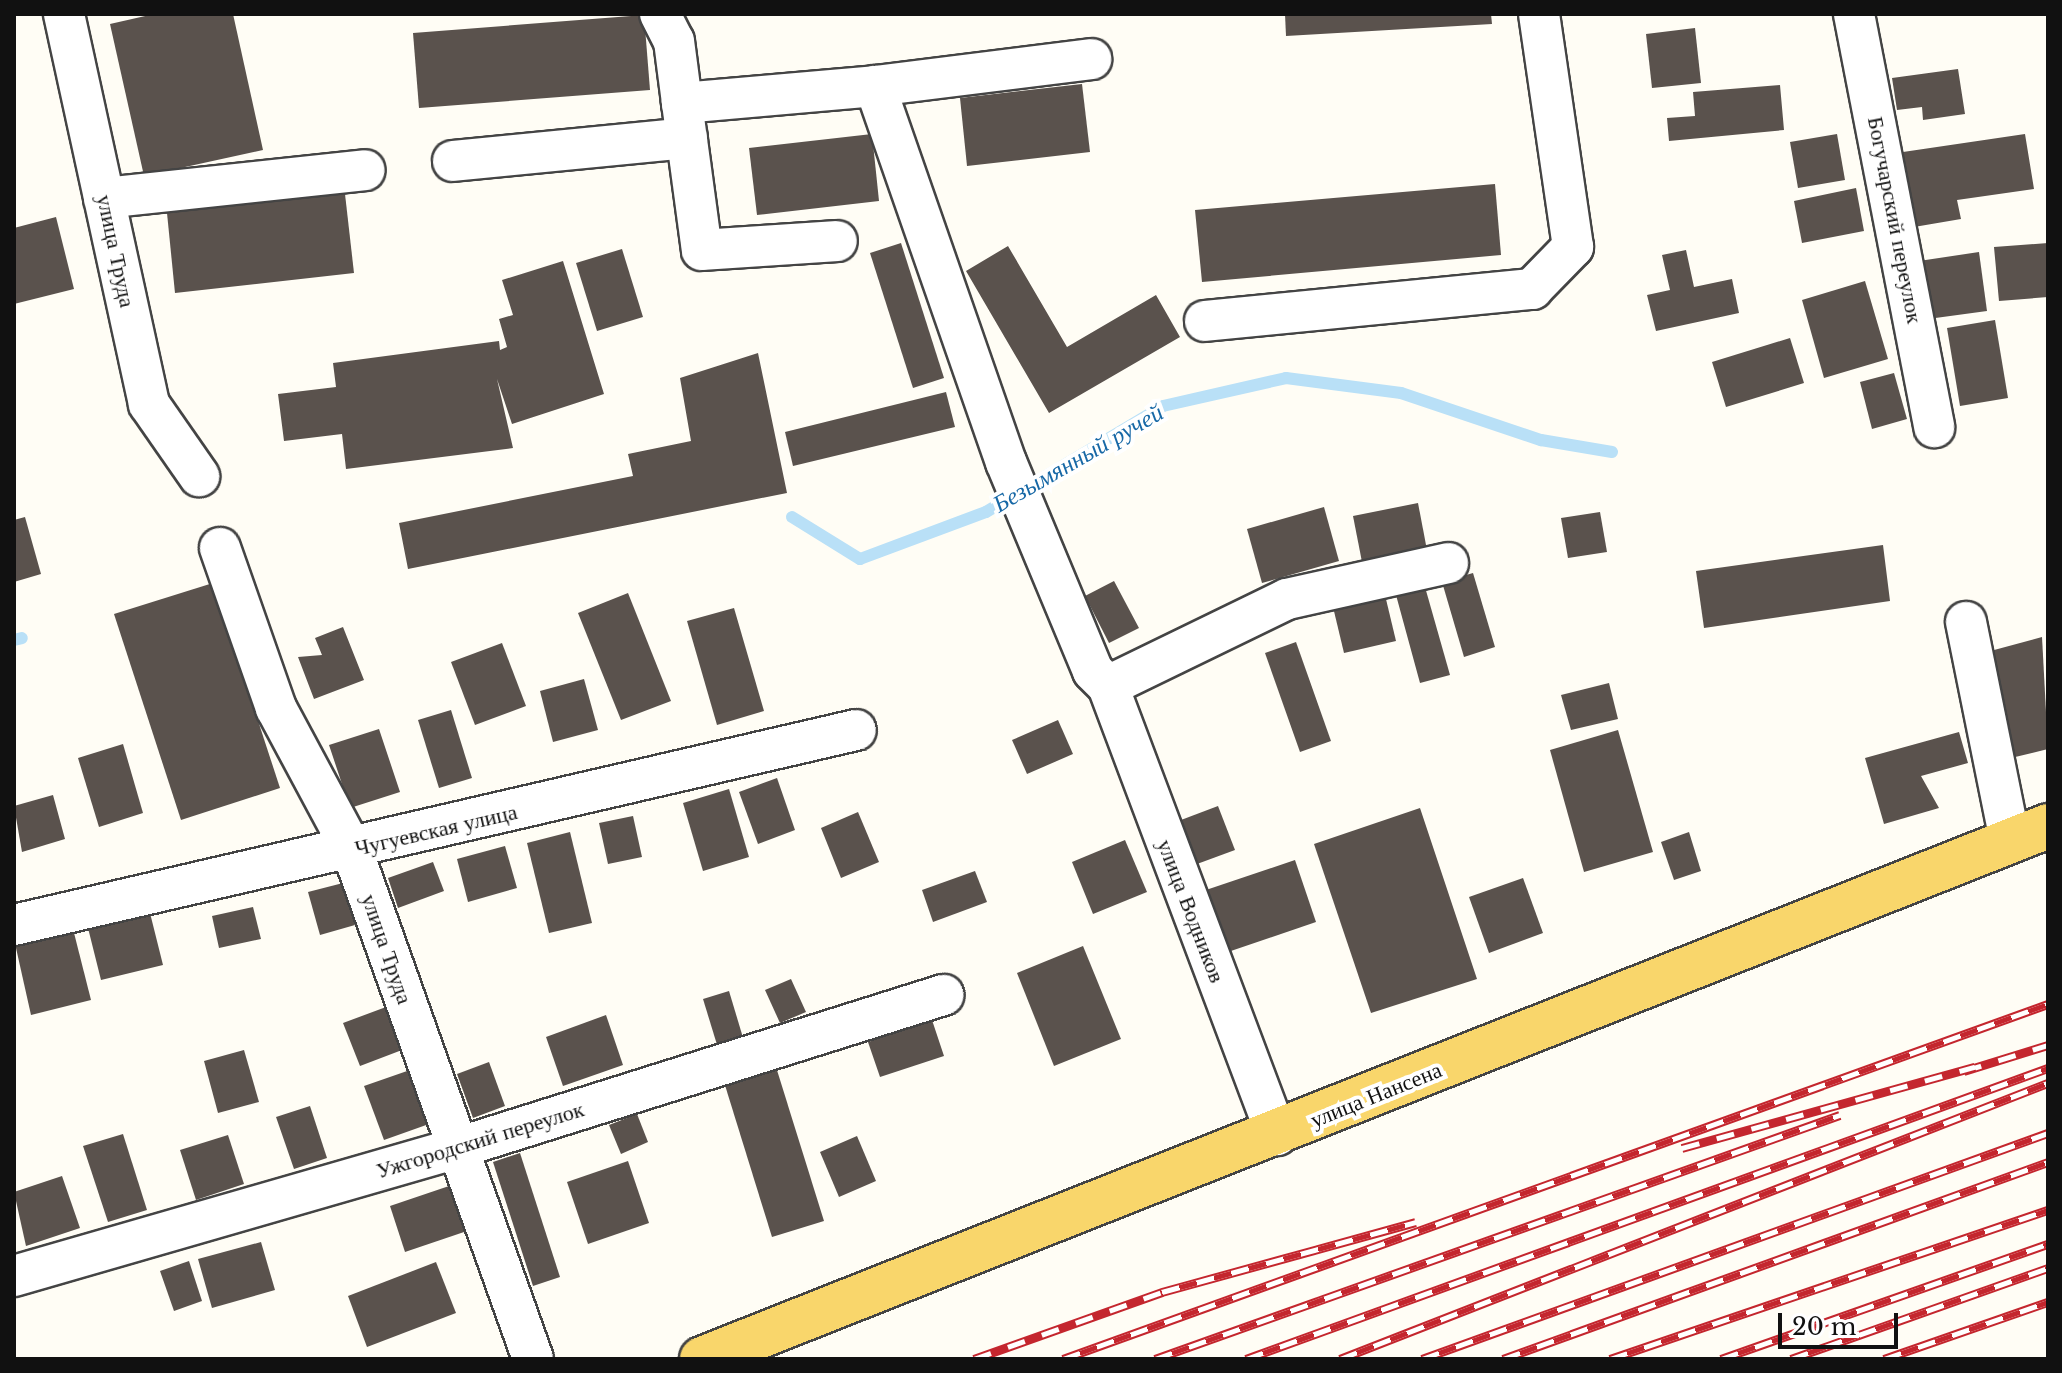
<!DOCTYPE html>
<meta charset="utf-8">
<style>
body{margin:0}
#map{position:relative;width:2062px;height:1373px;overflow:hidden;background:#fffdf5;font-family:"Libre Baskerville",serif}
div>[style]{position:absolute}
[style*='--x']{left:calc(var(--x)*1px);top:calc(var(--y)*1px);width:calc(var(--w)*1px);rotate:calc(var(--a)*1deg)}
.stream>*{height:12px;margin:-6px;padding:0 6px;transform-origin:6px;border-radius:6px;background:#b9e0f7}
.building>*{inset:0;background:#5a524d}
.roads{filter:drop-shadow(2px 0 #444) drop-shadow(-2px 0 #444) drop-shadow(0 2px #444) drop-shadow(0 -2px #444)}
.minor>*{height:40px;margin:-20px;padding:0 20px;transform-origin:20px;border-radius:20px;background:#fff}
.major>*{height:44px;margin:-22px;padding:0 22px;transform-origin:22px;border-radius:22px;background:#f9d66b}
.rail>*{height:9px;margin-top:-4.5px;transform-origin:0;background:repeating-linear-gradient(90deg,#fff 0 18px,#c4262e 0 36px);box-sizing:border-box;border-block:2px solid #c4262e}
span{translate:-50% -50%;white-space:nowrap;text-align:center;line-height:1.15;-webkit-text-stroke:8px #fff;paint-order:stroke}
.street-label{font-size:22px;color:#111}
.water-label{font-size:24px;color:#1768a6;font-style:italic}
.frame{position:absolute;inset:0;border:16px solid #111;pointer-events:none}
.scale{position:absolute;left:1778px;top:1313px;width:120px;height:36px;box-sizing:border-box;border:4px solid #111;border-top:0;padding-left:10px;font-size:24px;line-height:28px;white-space:nowrap;color:#111;-webkit-text-stroke:6px #fff;paint-order:stroke}
</style>
<div id="map">
<div class="stream">
<i style="--x:792;--y:517;--w:80;--a:31.7"></i>
<i style="--x:860;--y:559;--w:134;--a:-20.5"></i>
<i style="--x:986;--y:512;--w:206;--a:-30.9"></i>
<i style="--x:1163;--y:406;--w:126;--a:-12.8"></i>
<i style="--x:1286;--y:378;--w:116;--a:7.4"></i>
<i style="--x:1401;--y:393;--w:148;--a:18.6"></i>
<i style="--x:1541;--y:440;--w:72;--a:9.6"></i>
<i style="--x:14;--y:640;--w:8;--a:-14"></i>
</div>
<div class="building">
<i style="clip-path:polygon(154px 14px,233px 14px,263px 150px,144px 176px,110px 24px)"></i>
<i style="clip-path:polygon(1285px 14px,1491px 14px,1492px 24px,1286px 36px)"></i>
<i style="clip-path:polygon(644px 15px,650px 90px,419px 108px,413px 33px)"></i>
<i style="clip-path:polygon(1695px 28px,1701px 83px,1652px 88px,1646px 34px)"></i>
<i style="clip-path:polygon(1958px 69px,1965px 114px,1923px 120px,1922px 107px,1897px 110px,1892px 78px)"></i>
<i style="clip-path:polygon(1082px 84px,1090px 152px,967px 166px,960px 98px)"></i>
<i style="clip-path:polygon(1780px 85px,1784px 130px,1669px 141px,1667px 118px,1695px 116px,1693px 92px)"></i>
<i style="clip-path:polygon(872px 134px,879px 201px,757px 215px,749px 148px)"></i>
<i style="clip-path:polygon(1837px 134px,1845px 180px,1798px 188px,1790px 142px)"></i>
<i style="clip-path:polygon(2025px 134px,2034px 189px,1957px 200px,1961px 219px,1914px 227px,1903px 152px)"></i>
<i style="clip-path:polygon(1495px 184px,1501px 255px,1202px 282px,1195px 210px)"></i>
<i style="clip-path:polygon(1856px 188px,1864px 231px,1802px 243px,1794px 201px)"></i>
<i style="clip-path:polygon(345px 194px,354px 273px,175px 293px,167px 213px)"></i>
<i style="clip-path:polygon(56px 217px,74px 289px,14px 304px,14px 228px)"></i>
<i style="clip-path:polygon(901px 243px,944px 378px,913px 388px,870px 253px)"></i>
<i style="clip-path:polygon(2048px 243px,2048px 297px,1999px 301px,1994px 247px)"></i>
<i style="clip-path:polygon(1008px 246px,1067px 347px,1156px 295px,1180px 337px,1049px 413px,966px 271px)"></i>
<i style="clip-path:polygon(622px 249px,643px 317px,597px 331px,576px 263px)"></i>
<i style="clip-path:polygon(1686px 250px,1694px 287px,1732px 279px,1739px 313px,1656px 331px,1647px 295px,1670px 290px,1662px 255px)"></i>
<i style="clip-path:polygon(1979px 252px,1987px 311px,1928px 319px,1919px 261px)"></i>
<i style="clip-path:polygon(563px 261px,604px 394px,512px 424px,497px 379px,513px 448px,346px 469px,342px 434px,284px 441px,278px 394px,336px 387px,333px 363px,499px 341px,500px 350px,507px 347px,499px 319px,513px 315px,502px 280px)"></i>
<i style="clip-path:polygon(1865px 281px,1888px 359px,1824px 378px,1802px 300px)"></i>
<i style="clip-path:polygon(1995px 320px,2008px 398px,1960px 406px,1947px 328px)"></i>
<i style="clip-path:polygon(1790px 338px,1804px 383px,1726px 407px,1712px 362px)"></i>
<i style="clip-path:polygon(758px 353px,787px 493px,408px 569px,399px 523px,633px 476px,628px 454px,691px 441px,680px 378px)"></i>
<i style="clip-path:polygon(1894px 373px,1907px 419px,1872px 429px,1860px 382px)"></i>
<i style="clip-path:polygon(946px 392px,955px 427px,793px 466px,785px 432px)"></i>
<i style="clip-path:polygon(1418px 503px,1427px 550px,1362px 562px,1353px 516px)"></i>
<i style="clip-path:polygon(1324px 507px,1339px 561px,1262px 583px,1247px 529px)"></i>
<i style="clip-path:polygon(1600px 512px,1607px 552px,1568px 558px,1561px 518px)"></i>
<i style="clip-path:polygon(25px 517px,41px 574px,14px 582px,14px 520px)"></i>
<i style="clip-path:polygon(1883px 545px,1890px 601px,1704px 628px,1696px 571px)"></i>
<i style="clip-path:polygon(1473px 573px,1495px 647px,1464px 657px,1442px 582px)"></i>
<i style="clip-path:polygon(1114px 581px,1139px 628px,1109px 643px,1085px 596px)"></i>
<i style="clip-path:polygon(213px 583px,280px 788px,181px 820px,114px 614px)"></i>
<i style="clip-path:polygon(1425px 587px,1450px 675px,1420px 683px,1396px 595px)"></i>
<i style="clip-path:polygon(628px 593px,671px 701px,621px 720px,578px 613px)"></i>
<i style="clip-path:polygon(1385px 595px,1396px 641px,1344px 653px,1333px 607px)"></i>
<i style="clip-path:polygon(734px 608px,764px 711px,717px 725px,687px 621px)"></i>
<i style="clip-path:polygon(343px 627px,364px 680px,314px 699px,298px 657px,322px 655px,315px 638px)"></i>
<i style="clip-path:polygon(2042px 637px,2048px 749px,2011px 758px,1983px 653px)"></i>
<i style="clip-path:polygon(1296px 642px,1331px 741px,1300px 752px,1265px 653px)"></i>
<i style="clip-path:polygon(502px 643px,526px 706px,475px 725px,451px 662px)"></i>
<i style="clip-path:polygon(584px 679px,598px 730px,553px 742px,540px 691px)"></i>
<i style="clip-path:polygon(1609px 683px,1618px 719px,1571px 730px,1561px 695px)"></i>
<i style="clip-path:polygon(451px 710px,472px 778px,439px 788px,418px 720px)"></i>
<i style="clip-path:polygon(1058px 720px,1073px 754px,1027px 774px,1012px 740px)"></i>
<i style="clip-path:polygon(379px 729px,400px 792px,350px 808px,329px 745px)"></i>
<i style="clip-path:polygon(1618px 730px,1653px 852px,1584px 872px,1550px 750px)"></i>
<i style="clip-path:polygon(1959px 732px,1968px 763px,1921px 776px,1939px 808px,1884px 824px,1865px 758px)"></i>
<i style="clip-path:polygon(123px 744px,143px 813px,99px 827px,78px 758px)"></i>
<i style="clip-path:polygon(777px 778px,795px 830px,758px 844px,739px 792px)"></i>
<i style="clip-path:polygon(729px 789px,749px 857px,703px 871px,683px 803px)"></i>
<i style="clip-path:polygon(53px 795px,65px 839px,22px 852px,14px 806px)"></i>
<i style="clip-path:polygon(1218px 806px,1235px 850px,1197px 864px,1181px 820px)"></i>
<i style="clip-path:polygon(1420px 808px,1477px 979px,1371px 1013px,1314px 844px)"></i>
<i style="clip-path:polygon(858px 812px,879px 862px,841px 878px,821px 828px)"></i>
<i style="clip-path:polygon(633px 816px,642px 857px,608px 864px,599px 823px)"></i>
<i style="clip-path:polygon(570px 832px,592px 923px,549px 933px,527px 843px)"></i>
<i style="clip-path:polygon(1689px 832px,1701px 871px,1674px 880px,1661px 842px)"></i>
<i style="clip-path:polygon(1125px 840px,1147px 892px,1093px 914px,1072px 862px)"></i>
<i style="clip-path:polygon(505px 846px,517px 888px,468px 902px,457px 859px)"></i>
<i style="clip-path:polygon(1295px 860px,1316px 922px,1225px 953px,1203px 891px)"></i>
<i style="clip-path:polygon(433px 862px,444px 891px,398px 908px,388px 878px)"></i>
<i style="clip-path:polygon(975px 871px,987px 902px,933px 922px,922px 890px)"></i>
<i style="clip-path:polygon(1523px 878px,1543px 933px,1489px 953px,1469px 897px)"></i>
<i style="clip-path:polygon(343px 883px,355px 925px,320px 935px,308px 892px)"></i>
<i style="clip-path:polygon(253px 907px,261px 939px,219px 948px,212px 916px)"></i>
<i style="clip-path:polygon(149px 909px,163px 965px,101px 980px,87px 924px)"></i>
<i style="clip-path:polygon(72px 925px,91px 1000px,31px 1015px,14px 939px)"></i>
<i style="clip-path:polygon(1083px 946px,1121px 1039px,1054px 1066px,1017px 973px)"></i>
<i style="clip-path:polygon(791px 979px,806px 1012px,780px 1023px,765px 990px)"></i>
<i style="clip-path:polygon(729px 991px,744px 1041px,718px 1048px,703px 999px)"></i>
<i style="clip-path:polygon(386px 1007px,402px 1050px,360px 1066px,343px 1023px)"></i>
<i style="clip-path:polygon(606px 1015px,623px 1065px,563px 1086px,546px 1037px)"></i>
<i style="clip-path:polygon(932px 1020px,944px 1056px,880px 1077px,868px 1042px)"></i>
<i style="clip-path:polygon(244px 1050px,259px 1102px,218px 1113px,204px 1061px)"></i>
<i style="clip-path:polygon(489px 1062px,505px 1106px,473px 1118px,457px 1074px)"></i>
<i style="clip-path:polygon(776px 1067px,824px 1221px,772px 1237px,724px 1082px)"></i>
<i style="clip-path:polygon(410px 1070px,429px 1124px,384px 1140px,364px 1086px)"></i>
<i style="clip-path:polygon(310px 1106px,327px 1158px,294px 1169px,276px 1117px)"></i>
<i style="clip-path:polygon(637px 1114px,648px 1142px,621px 1154px,609px 1125px)"></i>
<i style="clip-path:polygon(123px 1134px,147px 1210px,108px 1222px,83px 1146px)"></i>
<i style="clip-path:polygon(228px 1135px,244px 1184px,196px 1200px,180px 1150px)"></i>
<i style="clip-path:polygon(857px 1136px,876px 1181px,839px 1197px,820px 1152px)"></i>
<i style="clip-path:polygon(520px 1153px,560px 1277px,533px 1286px,493px 1162px)"></i>
<i style="clip-path:polygon(628px 1161px,649px 1223px,588px 1244px,567px 1182px)"></i>
<i style="clip-path:polygon(62px 1176px,80px 1228px,26px 1246px,14px 1192px)"></i>
<i style="clip-path:polygon(452px 1185px,467px 1231px,405px 1252px,390px 1206px)"></i>
<i style="clip-path:polygon(261px 1242px,275px 1290px,212px 1308px,198px 1259px)"></i>
<i style="clip-path:polygon(189px 1261px,202px 1301px,174px 1311px,160px 1271px)"></i>
<i style="clip-path:polygon(436px 1262px,456px 1313px,367px 1347px,348px 1296px)"></i>
</div>
<div class="roads">
<div class="minor">
<i style="--x:64;--y:14;--w:399;--a:77.7"></i>
<i style="--x:149;--y:404;--w:88;--a:55.2"></i>
<i style="--x:660;--y:14;--w:30;--a:63"></i>
<i style="--x:674;--y:41;--w:63;--a:82.6"></i>
<i style="--x:682;--y:103;--w:194;--a:-5"></i>
<i style="--x:875;--y:86;--w:398;--a:70.8"></i>
<i style="--x:1006;--y:462;--w:226;--a:67.4"></i>
<i style="--x:1093;--y:671;--w:21;--a:45"></i>
<i style="--x:1108;--y:686;--w:480;--a:69.4"></i>
<i style="--x:1854;--y:14;--w:421;--a:79"></i>
<i style="--x:875;--y:86;--w:218;--a:-7.1"></i>
<i style="--x:682;--y:103;--w:148;--a:82.3"></i>
<i style="--x:702;--y:250;--w:135;--a:-3.8"></i>
<i style="--x:453;--y:161;--w:235;--a:-5.6"></i>
<i style="--x:104;--y:198;--w:262;--a:-6.1"></i>
<i style="--x:1205;--y:321;--w:329;--a:-5.6"></i>
<i style="--x:1532;--y:289;--w:59;--a:-45.7"></i>
<i style="--x:1573;--y:247;--w:235;--a:-98.3"></i>
<i style="--x:220;--y:548;--w:170;--a:70.7"></i>
<i style="--x:276;--y:708;--w:161;--a:61.8"></i>
<i style="--x:352;--y:850;--w:540;--a:70.42"></i>
<i style="--x:1966;--y:622;--w:223;--a:78.6"></i>
<i style="--x:1108;--y:686;--w:199;--a:-25.9"></i>
<i style="--x:1287;--y:599;--w:165;--a:-12.6"></i>
<i style="--x:14;--y:925;--w:864;--a:-13.04"></i>
<i style="--x:14;--y:1276;--w:461;--a:-16.1"></i>
<i style="--x:457;--y:1148;--w:510;--a:-17.47"></i>
</div>
<div class="major">
<i style="--x:702;--y:1359;--w:1448;--a:-21.6"></i>
</div>
</div>
<div class="rail">
<i style="--x:1964;--y:1071;--w:88;--a:-17.2"></i>
<i style="--x:1682;--y:1148;--w:304;--a:-15.5"></i>
<i style="--x:974;--y:1359;--w:200;--a:-19.6"></i>
<i style="--x:1162;--y:1292;--w:263;--a:-15.4"></i>
<i style="--x:1063;--y:1359;--w:1047;--a:-19.82"></i>
<i style="--x:1155;--y:1359;--w:727;--a:-19.61"></i>
<i style="--x:1246;--y:1359;--w:853;--a:-19.94"></i>
<i style="--x:1340;--y:1359;--w:760;--a:-21.3"></i>
<i style="--x:1422;--y:1359;--w:666;--a:-19.85"></i>
<i style="--x:1503;--y:1359;--w:580;--a:-19.87"></i>
<i style="--x:1610;--y:1359;--w:463;--a:-18.8"></i>
<i style="--x:1721;--y:1359;--w:347;--a:-19.4"></i>
<i style="--x:1791;--y:1359;--w:273;--a:-19.5"></i>
<i style="--x:1884;--y:1359;--w:174;--a:-19.2"></i>
</div>
<div class="street-label">
<span style="left:1895px;top:220px;rotate:79deg">Богучарский переулок</span>
<span style="left:116px;top:251px;rotate:78deg">улица Труда</span>
<span style="left:436px;top:830px;rotate:-13deg">Чугуевская улица</span>
<span style="left:1191px;top:911px;rotate:69deg">улица Водников</span>
<span style="left:387px;top:949px;rotate:71deg">улица Труда</span>
<span style="left:1376px;top:1095px;rotate:-22deg">улица Нансена</span>
<span style="left:480px;top:1140px;rotate:-17deg">Ужгородский переулок</span>
</div>
<div class="water-label">
<span style="left:1078px;top:458px;rotate:-30deg">Безымянный ручей</span>
</div>
<div class="frame"></div>
<div class="scale">20 m</div>
</div>
